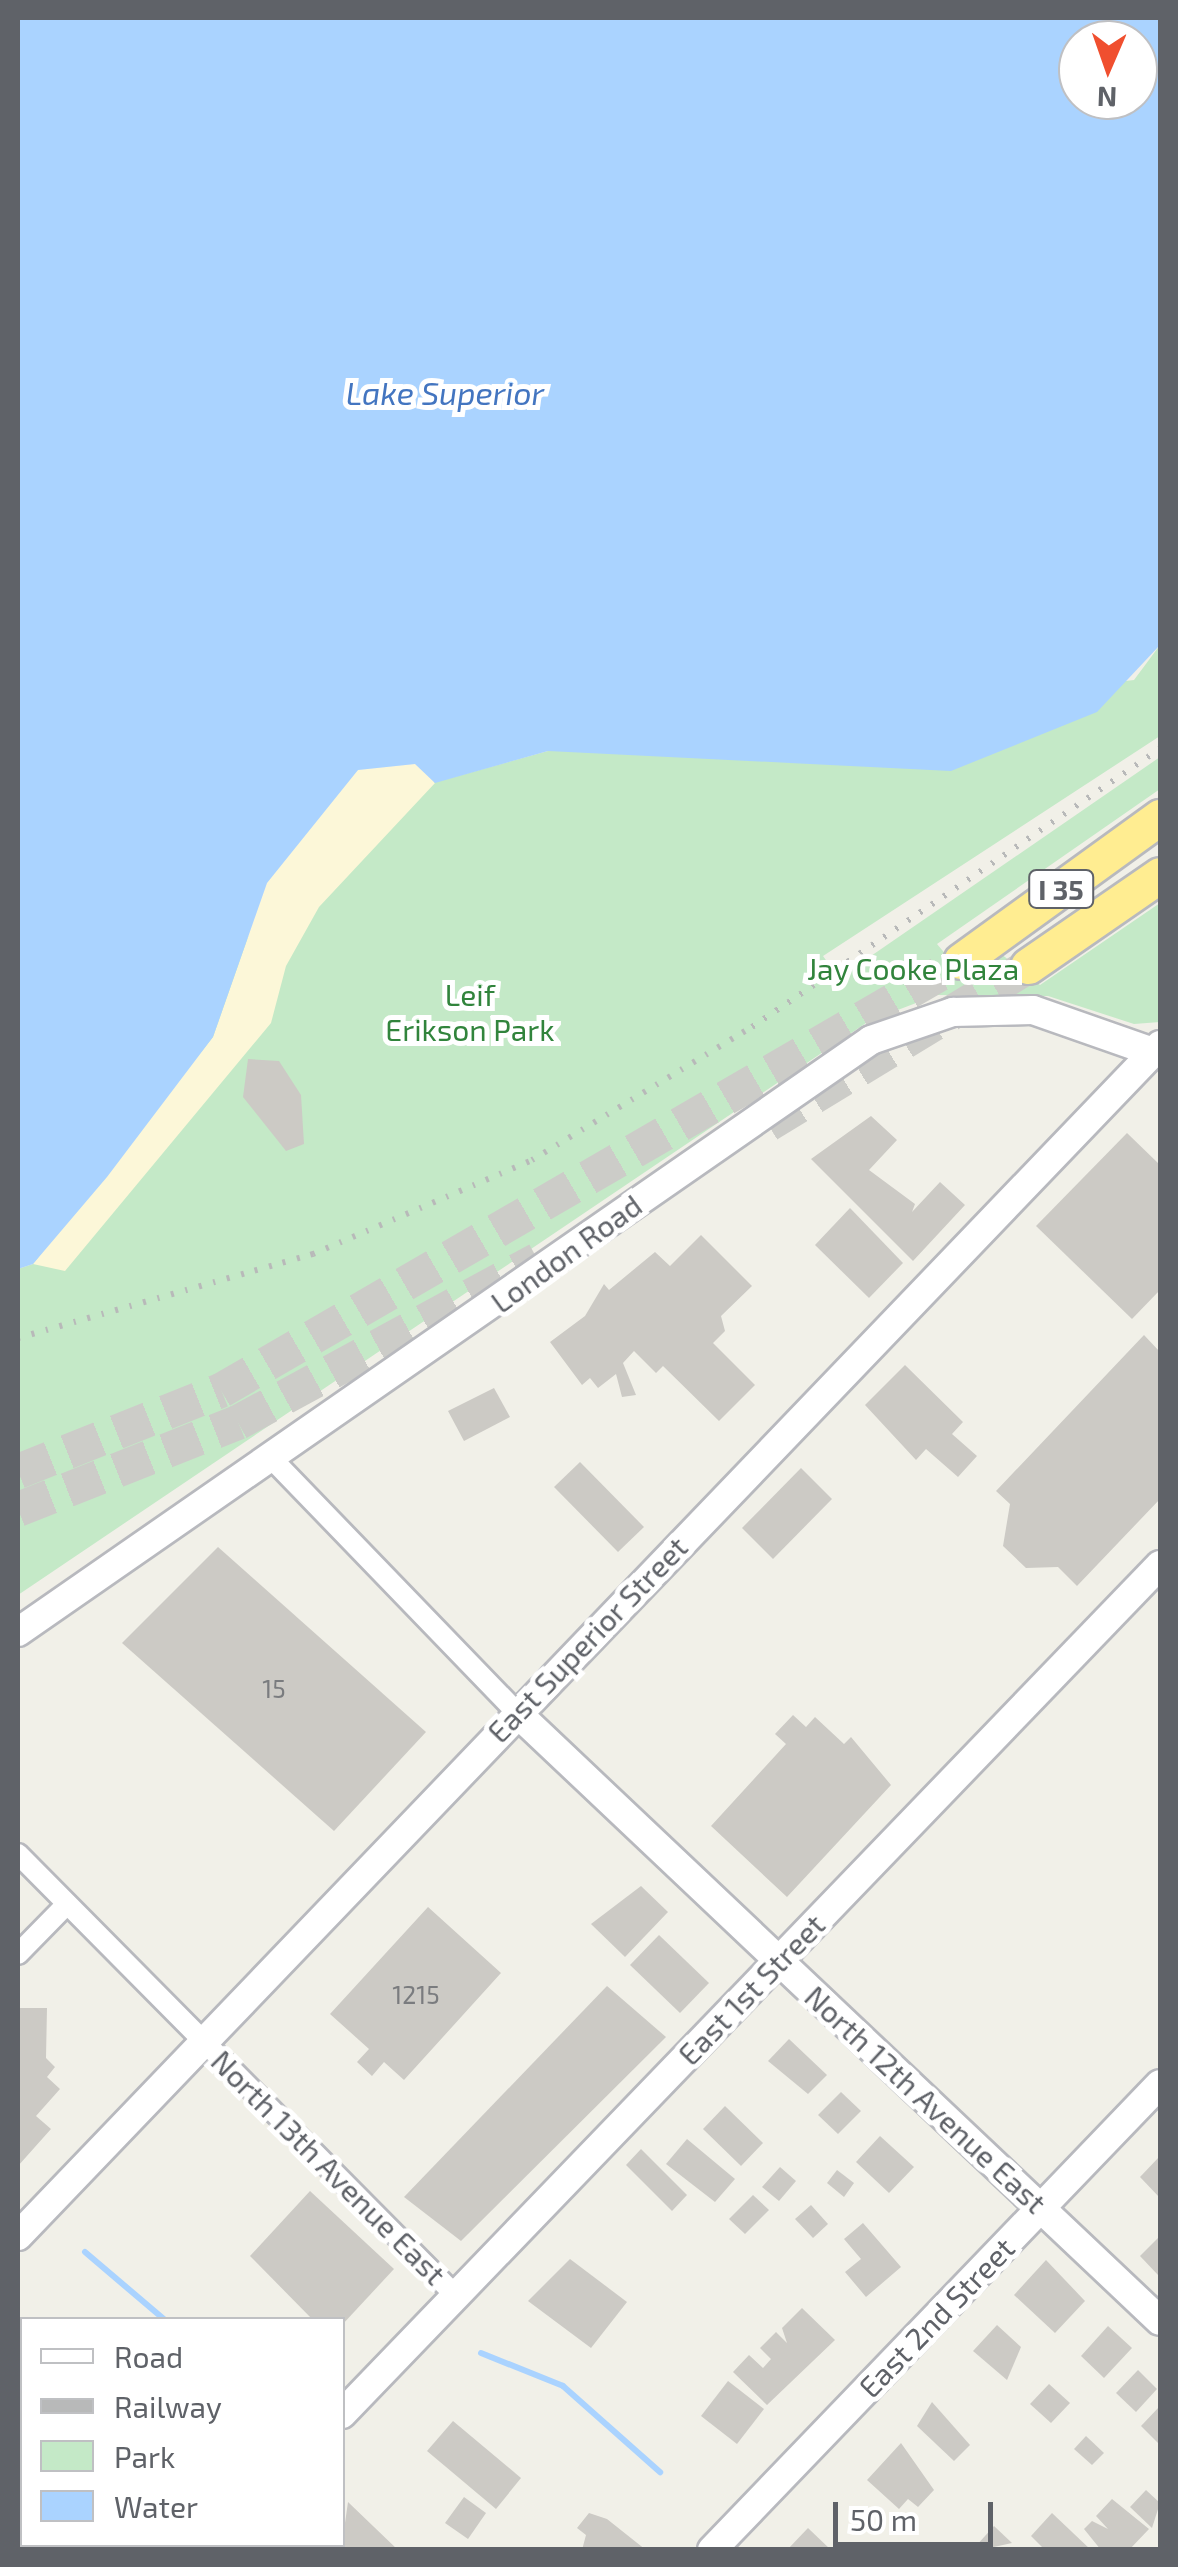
<!DOCTYPE html>
<style>
body{margin:0}
#map{position:relative;width:1178px;height:2567px;overflow:hidden;background:#f1f0e8;font-family:"Exo 2",sans-serif}
div>[style]{position:absolute}
[style*='--x']{left:calc(var(--x)*1px);top:calc(var(--y)*1px);width:calc(var(--w)*1px);rotate:calc(var(--a)*1deg)}
.green>*{inset:0;background:#c4e9c7}
.sand>*{inset:0;background:#fcf7d8}
.water>*{inset:0;background:#aad3ff}
.stream>*{height:6px;margin:-3px;padding:0 3px;transform-origin:3px;border-radius:3px;background:#aad3ff}
.building>*{inset:0;background:#cccac5}
.highway-tunnel>*{height:35px;margin-top:-17.5px;transform-origin:0;background:repeating-linear-gradient(90deg,#ccccc8 0 35px,transparent 0 53px)}
.roads{filter:drop-shadow(2px 0 #b8b9be) drop-shadow(-2px 0 #b8b9be) drop-shadow(0 2px #b8b9be) drop-shadow(0 -2px #b8b9be)}
.street>*{height:20px;margin:-10px;padding:0 10px;transform-origin:10px;border-radius:10px;background:#fff}
.secondary>*{height:28px;margin:-14px;padding:0 14px;transform-origin:14px;border-radius:14px;background:#fff}
.highway>*{height:35px;margin:-17.5px;padding:0 17.5px;transform-origin:17.5px;border-radius:17.5px;background:#ffed91}
.rail>*{height:6px;margin-top:-3px;transform-origin:0;background:repeating-linear-gradient(90deg,#b8b9b9 0 2.5px,transparent 0 14.5px)}
span{translate:-50% -50%;white-space:nowrap;text-align:center;line-height:1.15;-webkit-text-stroke:10px #fff;paint-order:stroke}
.number-label{font-size:25px;color:#7a7c7f}
.number-label span{-webkit-text-stroke-width:0}
.shield-label span{padding:2px 8px;background:#fff;border:2px solid;border-radius:8px;-webkit-text-stroke-width:0}
.shield-label{font-size:28px;color:#5f6268;font-weight:700}
.park-label{font-size:30px;color:#31843c}
.street-label{font-size:30px;color:#5f6268}
.water-label{font-size:32px;color:#4375c0;font-style:italic}
.frame{position:absolute;inset:0;border:20px solid #5f6268;pointer-events:none}
.legend{position:absolute;left:20px;top:2317px;width:325px;height:230px;box-sizing:border-box;background:#fff;border:2px solid #bfc0c3;margin:0;padding:12px 18px;list-style:none;font-size:30px;color:#5f6268}
.legend li{display:flex;align-items:center;gap:20px;height:50px}
.legend b{width:50px;border:2px solid #bfc0c3}
.north{position:absolute;left:1058px;top:20px;width:100px;height:100px;box-sizing:border-box;background:#fff;border:2px solid #bfc0c3;border-radius:50%;rotate:182deg;font-size:28px;font-weight:700;line-height:40px;text-align:center;color:#5f6268}
.north::after{content:'';display:block;margin:auto;width:35px;height:45px;background:#f04f2f;clip-path:polygon(50% 0,100% 100%,50% 72%,0 100%)}
.scale{position:absolute;left:833px;top:2502px;width:160px;height:45px;box-sizing:border-box;border:5px solid #5f6268;border-top:0;padding-left:12px;font-size:30px;line-height:35px;white-space:nowrap;color:#5f6268;-webkit-text-stroke:8px #fff;paint-order:stroke}
</style>
<div id="map">
<div class="green">
<i style="clip-path:polygon(1160px 645px,1160px 736px,823px 956px,839px 978px,1160px 757px,1160px 789px,937px 944px,963px 975px,1000px 953px,1040px 985px,1160px 903px,1160px 1022px,1134px 1024px,1048px 996px,937px 995px,869px 1021px,18px 1595px,18px 1269px,33px 1264px,358px 770px,436px 782px,548px 751px,1134px 680px)"></i>
</div>
<div class="sand">
<i style="clip-path:polygon(415px 764px,435px 783px,319px 907px,286px 966px,271px 1023px,65px 1271px,33px 1264px,213px 1037px,267px 883px,306px 827px,358px 770px)"></i>
</div>
<div class="water">
<i style="clip-path:polygon(evenodd,18px 18px,1160px 18px,1160px 645px,1097px 712px,951px 771px,548px 751px,435px 783px,415px 764px,358px 770px,267px 883px,213px 1037px,107px 1177px,33px 1264px,18px 1269px,18px 18px,1078px 40px,1138px 40px,1138px 100px,1078px 100px,1078px 40px)"></i>
</div>
<div class="stream">
<i style="--x:85;--y:2252;--w:105;--a:40.4"></i>
<i style="--x:481;--y:2353;--w:88;--a:21.9"></i>
<i style="--x:563;--y:2386;--w:130;--a:41.6"></i>
</div>
<div class="building">
<i style="clip-path:polygon(248px 1059px,279px 1061px,301px 1095px,304px 1144px,286px 1151px,243px 1097px)"></i>
<i style="clip-path:polygon(871px 1116px,897px 1140px,869px 1170px,915px 1204px,912px 1212px,940px 1182px,965px 1205px,913px 1261px,811px 1159px)"></i>
<i style="clip-path:polygon(1127px 1133px,1160px 1165px,1160px 1290px,1132px 1319px,1036px 1226px)"></i>
<i style="clip-path:polygon(850px 1208px,903px 1263px,869px 1298px,815px 1245px)"></i>
<i style="clip-path:polygon(701px 1235px,752px 1286px,721px 1316px,725px 1331px,713px 1343px,755px 1385px,719px 1421px,663px 1366px,656px 1373px,634px 1351px,623px 1363px,636px 1395px,622px 1397px,616px 1374px,598px 1388px,590px 1378px,582px 1385px,550px 1342px,585px 1316px,604px 1284px,609px 1290px,655px 1252px,670px 1266px)"></i>
<i style="clip-path:polygon(1144px 1335px,1160px 1352px,1160px 1499px,1077px 1586px,1058px 1567px,1026px 1568px,1003px 1546px,1010px 1504px,996px 1491px)"></i>
<i style="clip-path:polygon(905px 1365px,963px 1422px,952px 1434px,977px 1456px,958px 1477px,926px 1449px,916px 1460px,865px 1405px)"></i>
<i style="clip-path:polygon(494px 1388px,510px 1417px,464px 1441px,448px 1411px)"></i>
<i style="clip-path:polygon(580px 1462px,644px 1527px,618px 1552px,554px 1487px)"></i>
<i style="clip-path:polygon(801px 1468px,832px 1499px,773px 1559px,742px 1528px)"></i>
<i style="clip-path:polygon(218px 1547px,426px 1732px,334px 1831px,122px 1643px)"></i>
<i style="clip-path:polygon(793px 1715px,806px 1727px,815px 1717px,844px 1744px,851px 1737px,891px 1785px,787px 1897px,711px 1826px,786px 1744px,775px 1734px)"></i>
<i style="clip-path:polygon(641px 1886px,668px 1912px,625px 1957px,591px 1924px)"></i>
<i style="clip-path:polygon(428px 1907px,501px 1973px,404px 2080px,384px 2062px,372px 2076px,357px 2062px,369px 2049px,330px 2014px)"></i>
<i style="clip-path:polygon(659px 1935px,709px 1983px,680px 2013px,630px 1965px)"></i>
<i style="clip-path:polygon(607px 1986px,666px 2037px,461px 2241px,404px 2197px)"></i>
<i style="clip-path:polygon(18px 2008px,47px 2008px,46px 2058px,55px 2067px,47px 2077px,60px 2089px,36px 2116px,51px 2129px,18px 2166px)"></i>
<i style="clip-path:polygon(789px 2039px,827px 2075px,808px 2094px,768px 2061px)"></i>
<i style="clip-path:polygon(841px 2092px,861px 2111px,838px 2134px,818px 2115px)"></i>
<i style="clip-path:polygon(725px 2106px,763px 2143px,741px 2166px,703px 2129px)"></i>
<i style="clip-path:polygon(880px 2136px,914px 2167px,889px 2193px,856px 2162px)"></i>
<i style="clip-path:polygon(687px 2139px,735px 2179px,715px 2202px,666px 2164px)"></i>
<i style="clip-path:polygon(641px 2149px,687px 2195px,672px 2211px,626px 2165px)"></i>
<i style="clip-path:polygon(1160px 2156px,1160px 2198px,1140px 2177px)"></i>
<i style="clip-path:polygon(780px 2167px,796px 2181px,779px 2201px,762px 2187px)"></i>
<i style="clip-path:polygon(837px 2170px,854px 2183px,844px 2197px,827px 2183px)"></i>
<i style="clip-path:polygon(310px 2191px,394px 2269px,342px 2325px,313px 2320px,250px 2256px)"></i>
<i style="clip-path:polygon(753px 2195px,769px 2210px,745px 2234px,729px 2219px)"></i>
<i style="clip-path:polygon(811px 2205px,828px 2224px,813px 2238px,795px 2219px)"></i>
<i style="clip-path:polygon(863px 2223px,901px 2267px,866px 2297px,845px 2272px,861px 2259px,844px 2239px)"></i>
<i style="clip-path:polygon(1160px 2236px,1160px 2273px,1158px 2275px,1140px 2256px)"></i>
<i style="clip-path:polygon(570px 2259px,627px 2302px,591px 2348px,528px 2301px)"></i>
<i style="clip-path:polygon(1046px 2260px,1085px 2301px,1055px 2333px,1014px 2295px)"></i>
<i style="clip-path:polygon(802px 2308px,835px 2340px,767px 2405px,733px 2372px,749px 2355px,763px 2368px,771px 2359px,760px 2348px,776px 2332px,787px 2343px,782px 2328px)"></i>
<i style="clip-path:polygon(997px 2325px,1021px 2347px,1007px 2380px,973px 2351px)"></i>
<i style="clip-path:polygon(1108px 2326px,1132px 2348px,1104px 2378px,1081px 2356px)"></i>
<i style="clip-path:polygon(18px 2362px,22px 2366px,22px 2424px,18px 2419px)"></i>
<i style="clip-path:polygon(1138px 2370px,1157px 2389px,1136px 2412px,1116px 2393px)"></i>
<i style="clip-path:polygon(728px 2381px,764px 2409px,737px 2444px,701px 2416px)"></i>
<i style="clip-path:polygon(1049px 2384px,1070px 2403px,1051px 2423px,1030px 2404px)"></i>
<i style="clip-path:polygon(932px 2402px,970px 2445px,954px 2461px,917px 2426px)"></i>
<i style="clip-path:polygon(1160px 2406px,1160px 2445px,1141px 2426px)"></i>
<i style="clip-path:polygon(453px 2421px,521px 2478px,496px 2509px,427px 2451px)"></i>
<i style="clip-path:polygon(1086px 2436px,1104px 2453px,1092px 2465px,1074px 2449px)"></i>
<i style="clip-path:polygon(901px 2443px,934px 2490px,918px 2507px,908px 2499px,899px 2509px,867px 2480px)"></i>
<i style="clip-path:polygon(1146px 2490px,1160px 2503px,1152px 2528px,1130px 2507px)"></i>
<i style="clip-path:polygon(464px 2497px,486px 2513px,468px 2539px,445px 2523px)"></i>
<i style="clip-path:polygon(1112px 2499px,1149px 2529px,1129px 2550px,1101px 2550px,1084px 2529px,1092px 2521px,1108px 2529px,1096px 2516px)"></i>
<i style="clip-path:polygon(348px 2502px,398px 2550px,315px 2550px,342px 2544px)"></i>
<i style="clip-path:polygon(589px 2513px,607px 2519px,646px 2550px,582px 2550px,586px 2535px,577px 2528px)"></i>
<i style="clip-path:polygon(1052px 2513px,1091px 2550px,1045px 2550px,1031px 2536px)"></i>
<i style="clip-path:polygon(994px 2526px,1012px 2543px,980px 2550px,976px 2546px)"></i>
<i style="clip-path:polygon(808px 2528px,831px 2550px,787px 2550px)"></i>
</div>
<div class="highway-tunnel">
<i style="--x:768;--y:1124;--w:304;--a:-31.3"></i>
<i style="--x:18;--y:1471;--w:219;--a:-21.8"></i>
<i style="--x:221;--y:1390;--w:855;--a:-30.1"></i>
<i style="--x:18;--y:1509;--w:237;--a:-21.6"></i>
<i style="--x:238;--y:1422;--w:341;--a:-28.5"></i>
</div>
<div class="roads">
<div class="street">
<i style="--x:274;--y:1461;--w:349;--a:46"></i>
<i style="--x:18;--y:1854;--w:622;--a:45.26"></i>
<i style="--x:18;--y:1954;--w:70;--a:-45.6"></i>
</div>
<div class="secondary">
<i style="--x:18;--y:1632;--w:1038;--a:-34.76"></i>
<i style="--x:871;--y:1040;--w:87;--a:-18.9"></i>
<i style="--x:953;--y:1012;--w:80;--a:-1.4"></i>
<i style="--x:1033;--y:1010;--w:127;--a:19.3"></i>
<i style="--x:516;--y:1712;--w:886;--a:43.4"></i>
<i style="--x:18;--y:2236;--w:1650;--a:-46.2"></i>
<i style="--x:342;--y:2414;--w:1179;--a:-46.07"></i>
<i style="--x:18;--y:2488;--w:6;--a:51"></i>
<i style="--x:74;--y:2544;--w:8;--a:50"></i>
<i style="--x:213;--y:2550;--w:8;--a:-50"></i>
<i style="--x:712;--y:2550;--w:646;--a:-46.13"></i>
</div>
<div class="highway">
<i style="--x:961;--y:961;--w:246;--a:-35.9"></i>
<i style="--x:1028;--y:966;--w:160;--a:-34.6"></i>
</div>
</div>
<div class="rail">
<i style="--x:18;--y:1338;--w:307;--a:-15.9"></i>
<i style="--x:313;--y:1254;--w:238;--a:-23.2"></i>
<i style="--x:532;--y:1160;--w:257;--a:-31.2"></i>
<i style="--x:752;--y:1027;--w:494;--a:-34.3"></i>
</div>
<div class="number-label">
<span style="left:274px;top:1688px">15</span>
<span style="left:416px;top:1994px">1215</span>
</div>
<div class="shield-label">
<span style="left:1061px;top:889px">I 35</span>
</div>
<div class="park-label">
<span style="left:913px;top:968px">Jay Cooke Plaza</span>
<span style="left:470px;top:1011px">Leif<br>Erikson Park</span>
</div>
<div class="street-label">
<span style="left:566px;top:1253px;rotate:-36deg">London Road</span>
<span style="left:587px;top:1639px;rotate:-46deg">East Superior Street</span>
<span style="left:751px;top:1989px;rotate:-46deg">East 1st Street</span>
<span style="left:926px;top:2099px;rotate:43deg">North 12th Avenue East</span>
<span style="left:329px;top:2167px;rotate:45deg">North 13th Avenue East</span>
<span style="left:936px;top:2317px;rotate:-46deg">East 2nd Street</span>
</div>
<div class="water-label">
<span style="left:445px;top:392px">Lake Superior</span>
</div>
<div class="frame"></div>
<ul class="legend">
<li><b style="height:12px;background:#fff"></b>Road</li>
<li><b style="height:12px;background:#b8b9b9"></b>Railway</li>
<li><b style="height:28px;background:#c4e9c7"></b>Park</li>
<li><b style="height:28px;background:#aad3ff"></b>Water</li>
</ul>
<div class="north">N</div>
<div class="scale">50 m</div>
</div>
